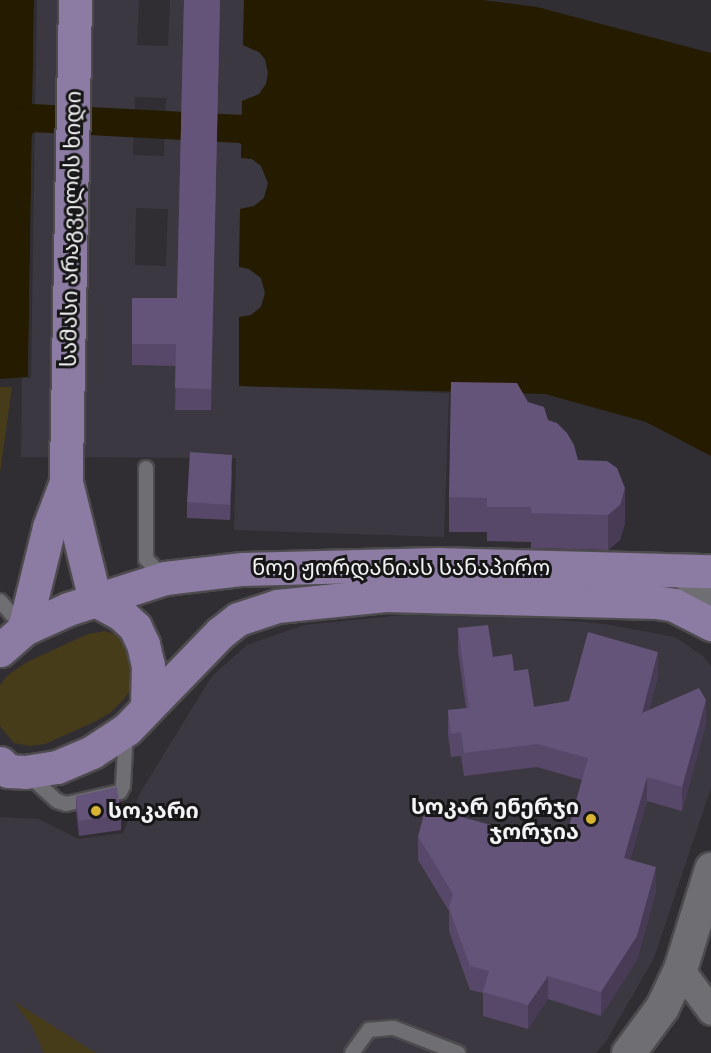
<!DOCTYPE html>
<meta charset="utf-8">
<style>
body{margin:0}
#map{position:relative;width:711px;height:1053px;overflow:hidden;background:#302e32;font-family:"Space Grotesk","Noto Sans Georgian",sans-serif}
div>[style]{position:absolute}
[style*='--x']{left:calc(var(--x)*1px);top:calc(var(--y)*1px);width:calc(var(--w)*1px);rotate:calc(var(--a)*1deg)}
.built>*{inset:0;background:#3c3841}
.green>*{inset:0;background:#473c19}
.water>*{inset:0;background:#251b00}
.pier>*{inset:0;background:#302e32}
.canal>*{height:28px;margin:-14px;padding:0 14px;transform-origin:14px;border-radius:14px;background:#251b00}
.roads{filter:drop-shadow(2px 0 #4d4b4e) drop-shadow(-2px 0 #4d4b4e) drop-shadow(0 2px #4d4b4e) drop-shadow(0 -2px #4d4b4e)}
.lane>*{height:14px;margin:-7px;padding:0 7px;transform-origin:7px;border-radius:7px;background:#6f6e72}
.street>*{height:27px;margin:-13.5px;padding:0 13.5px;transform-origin:13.5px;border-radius:13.5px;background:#6f6e72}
.secondary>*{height:33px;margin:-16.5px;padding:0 16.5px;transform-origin:16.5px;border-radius:16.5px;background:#6f6e72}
.primary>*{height:33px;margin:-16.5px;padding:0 16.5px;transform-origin:16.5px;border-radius:16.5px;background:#8c7ba2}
.wall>*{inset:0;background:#574869}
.shaded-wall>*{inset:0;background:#473b55}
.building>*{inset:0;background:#65547a}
.dots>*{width:16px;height:16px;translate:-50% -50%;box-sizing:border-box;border:3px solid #171718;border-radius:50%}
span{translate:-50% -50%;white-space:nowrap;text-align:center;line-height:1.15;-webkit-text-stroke:6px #171718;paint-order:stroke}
.street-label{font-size:22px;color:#f3f2f4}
.poi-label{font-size:22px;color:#f3f2f4;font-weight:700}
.right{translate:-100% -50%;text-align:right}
.left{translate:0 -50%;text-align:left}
</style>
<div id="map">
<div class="built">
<i style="clip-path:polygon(evenodd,34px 0,139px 0,137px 45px,168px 46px,170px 0,244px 0,243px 45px,259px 52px,265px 59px,268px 73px,266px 84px,259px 94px,241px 157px,252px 159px,261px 166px,268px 183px,264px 198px,254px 206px,240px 209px,249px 269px,261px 278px,265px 293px,261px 307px,251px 315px,239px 386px,449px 393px,444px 537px,234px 530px,236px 458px,21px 457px,22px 377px,28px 377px,34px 0,135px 97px,166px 98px,164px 156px,133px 155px,135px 97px,34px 0,136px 208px,168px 209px,166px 266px,135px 265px,136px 208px)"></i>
<i style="clip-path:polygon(403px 615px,517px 616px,604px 624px,675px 637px,703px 656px,711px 666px,711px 788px,654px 958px,607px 1040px,596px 1053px,0 1053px,0 817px,39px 819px,78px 839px,123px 833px,140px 793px,212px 676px,247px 645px,304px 625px)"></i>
</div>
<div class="green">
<i style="clip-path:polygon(0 387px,12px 387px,0 473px)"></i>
<i style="clip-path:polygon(105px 631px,121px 636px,128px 647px,133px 662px,132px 688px,123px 700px,110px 713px,94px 722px,45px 744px,29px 746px,14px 743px,0 726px,0 685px,8px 675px,27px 662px,88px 634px)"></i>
<i style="clip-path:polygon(13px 1001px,96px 1053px,44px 1053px,32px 1026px)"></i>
</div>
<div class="water">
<i style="clip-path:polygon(0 0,34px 0,28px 377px,0 379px)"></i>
<i style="clip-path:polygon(244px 0,482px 0,537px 7px,711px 53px,711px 456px,646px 422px,545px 394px,239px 386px,239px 317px,251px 315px,261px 307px,265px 293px,261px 278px,249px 269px,239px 267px,240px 209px,254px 206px,264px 198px,268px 183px,261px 166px,252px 159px,241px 158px,242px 101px,259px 94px,266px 84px,268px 73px,265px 59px,259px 52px,243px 45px)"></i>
</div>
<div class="pier">
<i style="clip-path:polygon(34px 0,37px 0,36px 60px,31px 377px,28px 380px)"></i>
</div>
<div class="canal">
<i style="--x:0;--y:133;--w:35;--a:-25"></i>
<i style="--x:32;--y:118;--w:210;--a:3"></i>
<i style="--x:242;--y:129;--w:38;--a:22"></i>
</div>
<div class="roads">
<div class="lane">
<i style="--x:146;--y:468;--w:91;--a:90"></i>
<i style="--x:146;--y:559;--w:25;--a:45"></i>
<i style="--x:0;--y:601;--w:33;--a:49"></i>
<i style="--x:27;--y:774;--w:40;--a:42"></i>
<i style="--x:57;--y:801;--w:9;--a:18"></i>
<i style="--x:66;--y:804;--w:55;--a:-12.5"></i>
<i style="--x:120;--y:792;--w:7;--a:-63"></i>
<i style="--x:123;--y:786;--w:55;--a:-86.9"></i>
<i style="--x:352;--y:1053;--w:29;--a:-54"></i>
<i style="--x:369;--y:1030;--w:25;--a:-5"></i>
<i style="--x:394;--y:1028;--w:69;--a:21.3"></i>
</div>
<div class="street">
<i style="--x:680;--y:969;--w:52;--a:53.6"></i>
</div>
<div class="secondary">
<i style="--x:683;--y:571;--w:36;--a:39"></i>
<i style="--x:628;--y:1053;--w:57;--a:-53.5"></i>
<i style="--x:662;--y:1007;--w:42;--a:-64.7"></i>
<i style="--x:680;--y:969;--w:105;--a:-72.8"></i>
</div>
<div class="primary">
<i style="--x:75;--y:0;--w:482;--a:91.1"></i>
<i style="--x:66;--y:482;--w:122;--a:76.2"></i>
<i style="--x:95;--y:600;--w:30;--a:28"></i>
<i style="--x:121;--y:614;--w:19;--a:43"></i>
<i style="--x:135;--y:627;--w:19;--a:65"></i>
<i style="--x:143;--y:644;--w:22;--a:77"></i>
<i style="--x:148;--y:665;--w:42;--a:91.4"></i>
<i style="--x:24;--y:629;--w:105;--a:-76.2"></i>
<i style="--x:49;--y:527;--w:48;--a:-69.3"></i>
<i style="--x:0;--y:650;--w:32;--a:-41"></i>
<i style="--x:24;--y:629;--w:48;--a:-24.4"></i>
<i style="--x:68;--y:609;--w:102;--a:-17.7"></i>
<i style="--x:165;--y:578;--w:78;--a:-6.7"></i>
<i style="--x:242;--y:569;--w:195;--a:-1.5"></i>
<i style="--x:437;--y:564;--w:274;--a:1.5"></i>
<i style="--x:0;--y:763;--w:11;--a:45"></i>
<i style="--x:8;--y:771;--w:17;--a:3"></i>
<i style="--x:25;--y:772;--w:32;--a:-9"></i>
<i style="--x:57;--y:767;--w:38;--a:-23"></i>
<i style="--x:92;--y:752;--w:42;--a:-33.3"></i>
<i style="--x:127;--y:729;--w:134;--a:-45.9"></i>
<i style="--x:220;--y:633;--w:23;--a:-38"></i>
<i style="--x:238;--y:619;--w:41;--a:-18.4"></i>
<i style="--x:277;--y:606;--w:109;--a:-5.8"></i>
<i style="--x:385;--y:595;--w:271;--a:1.5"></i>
<i style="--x:656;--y:602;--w:18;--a:9"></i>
<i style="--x:674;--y:605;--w:42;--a:27.2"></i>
</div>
</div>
<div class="wall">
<i style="clip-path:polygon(184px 0,220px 0,211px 410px,175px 410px,176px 366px,132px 365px,132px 298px,177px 298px)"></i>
<i style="clip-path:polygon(528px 402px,548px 420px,625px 523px,620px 540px,608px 550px,531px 548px,531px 542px,487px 541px,487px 532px,449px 532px,449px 497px)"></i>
<i style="clip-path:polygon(232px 470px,230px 520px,187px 518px,187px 502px)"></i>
<i style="clip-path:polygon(458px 628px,493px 657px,514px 671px,534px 707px,569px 701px,658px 676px,649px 710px,706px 724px,682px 811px,647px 801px,630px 860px,656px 891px,637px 960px,601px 1016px,548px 999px,528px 1029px,483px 1016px,483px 993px,470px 990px,449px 931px,449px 911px,418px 860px,418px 836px,527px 835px,565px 841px,582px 780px,537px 767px,464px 776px,461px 756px,451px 757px,448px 734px,448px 710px,466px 708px,458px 652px)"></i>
<i style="clip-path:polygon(76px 796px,121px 815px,121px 830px,79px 836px,76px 811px)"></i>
</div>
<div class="shaded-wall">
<i style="clip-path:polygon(232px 455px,232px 470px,230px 520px,230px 505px)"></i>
<i style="clip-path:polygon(625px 488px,625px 523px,620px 540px,608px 550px,608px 515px)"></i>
<i style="clip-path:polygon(658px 652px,658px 676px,642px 737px,642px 713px)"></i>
<i style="clip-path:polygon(706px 700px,706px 724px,682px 811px,682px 787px)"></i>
<i style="clip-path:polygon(647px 777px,647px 801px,624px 882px,624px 858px)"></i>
<i style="clip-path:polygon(656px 867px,656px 891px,637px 960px,601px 1016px,601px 992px)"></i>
<i style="clip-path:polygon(548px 976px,548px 999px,528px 1029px,528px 1005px)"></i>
</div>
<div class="building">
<i style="clip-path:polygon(184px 0,220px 0,211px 389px,175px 388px,176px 344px,132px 344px,132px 298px,177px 298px)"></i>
<i style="clip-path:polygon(451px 382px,517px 383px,528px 402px,544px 407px,548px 420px,557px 423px,567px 433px,574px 445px,578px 460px,607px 461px,617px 468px,625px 488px,620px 505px,608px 515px,531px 513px,531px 507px,487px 507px,487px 498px,449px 497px)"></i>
<i style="clip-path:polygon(190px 452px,232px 455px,230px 505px,187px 502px)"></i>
<i style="clip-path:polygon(488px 625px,493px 657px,512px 654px,514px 671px,528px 669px,534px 707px,569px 701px,588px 632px,658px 652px,642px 713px,699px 688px,706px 700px,682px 787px,647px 777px,624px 858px,656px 867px,637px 936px,601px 992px,548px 976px,528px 1005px,483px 992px,489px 971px,470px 966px,449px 908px,453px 894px,418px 836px,426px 807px,527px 835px,528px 830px,565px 841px,588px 758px,537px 744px,464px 753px,461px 732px,451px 734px,448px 710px,469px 708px,458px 628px)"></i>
<i style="clip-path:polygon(117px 787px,121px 815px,79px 821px,76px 796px)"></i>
</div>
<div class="dots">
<i style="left:96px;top:811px;background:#d9b334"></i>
<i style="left:591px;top:819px;background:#d9b334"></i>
</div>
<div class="street-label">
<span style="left:71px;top:229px;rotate:-89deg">სამასი არაგველის ხიდი</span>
<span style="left:401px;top:568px">ნოე ჟორდანიას სანაპირო</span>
</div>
<div class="poi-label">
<span class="right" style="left:579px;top:819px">სოკარ ენერჯი<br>ჯორჯია</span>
<span class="left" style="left:108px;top:811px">სოკარი</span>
</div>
</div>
